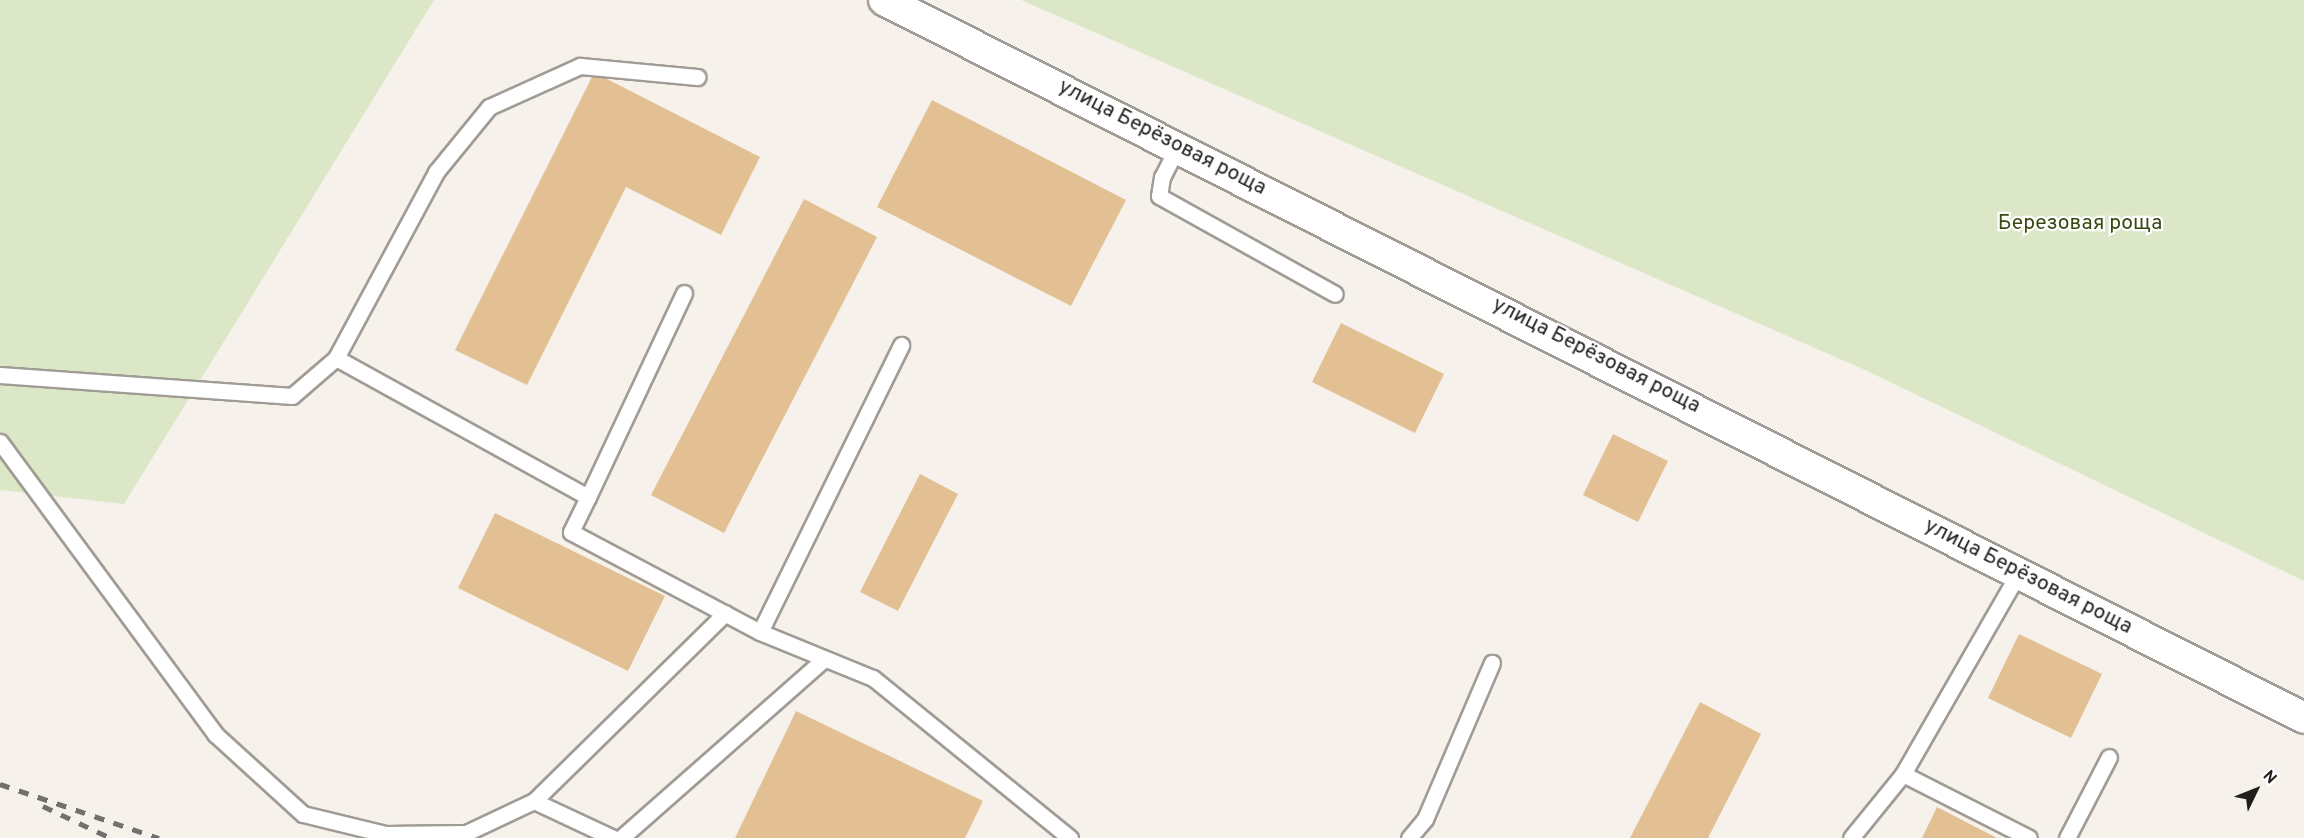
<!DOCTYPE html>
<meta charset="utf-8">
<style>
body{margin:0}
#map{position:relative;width:2304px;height:838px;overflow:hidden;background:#f6f2eb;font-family:Overpass,sans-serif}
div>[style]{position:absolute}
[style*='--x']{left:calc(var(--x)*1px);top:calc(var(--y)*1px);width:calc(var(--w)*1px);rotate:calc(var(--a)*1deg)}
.green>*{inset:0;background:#dbe7c6}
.building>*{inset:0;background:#e3c094}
.roads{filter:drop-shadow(2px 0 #a09c95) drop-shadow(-2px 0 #a09c95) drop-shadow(0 2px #a09c95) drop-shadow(0 -2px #a09c95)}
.lane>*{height:15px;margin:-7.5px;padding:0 7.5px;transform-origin:7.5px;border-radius:7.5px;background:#fff}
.street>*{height:30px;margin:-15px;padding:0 15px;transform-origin:15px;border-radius:15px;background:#fff}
.rail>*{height:4.5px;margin-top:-2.25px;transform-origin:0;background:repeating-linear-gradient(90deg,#72706c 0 10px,transparent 0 20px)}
span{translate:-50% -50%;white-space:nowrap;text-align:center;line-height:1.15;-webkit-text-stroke:4.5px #fff;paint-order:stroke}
.street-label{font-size:21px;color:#1f1e1b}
.park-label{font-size:21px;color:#3a4911}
.north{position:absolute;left:2226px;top:760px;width:60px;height:60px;-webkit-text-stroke:4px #fff;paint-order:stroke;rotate:47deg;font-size:16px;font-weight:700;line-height:24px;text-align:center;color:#1f1e1b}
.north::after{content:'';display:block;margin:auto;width:21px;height:27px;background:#1f1e1b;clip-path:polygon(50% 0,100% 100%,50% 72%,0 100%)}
</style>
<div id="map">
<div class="green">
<i style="clip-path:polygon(0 0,434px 0,124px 504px,0 490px)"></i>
<i style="clip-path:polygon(1021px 0,2304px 0,2304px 581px,1865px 370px)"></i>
</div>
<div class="building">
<i style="clip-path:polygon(592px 77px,605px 78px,760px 157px,721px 235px,626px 187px,527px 385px,455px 350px)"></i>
<i style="clip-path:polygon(932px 100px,1126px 200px,1071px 306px,877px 207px)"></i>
<i style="clip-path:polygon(804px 199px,877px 237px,724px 533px,651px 495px)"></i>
<i style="clip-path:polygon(1341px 323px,1444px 374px,1415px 433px,1312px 382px)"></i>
<i style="clip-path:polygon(1613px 434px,1668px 461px,1638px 522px,1583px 495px)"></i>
<i style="clip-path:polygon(920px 474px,958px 494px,898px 611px,860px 592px)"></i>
<i style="clip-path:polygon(495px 513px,665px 596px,628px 671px,458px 588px)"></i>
<i style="clip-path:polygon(2019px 634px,2102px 674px,2071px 738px,1988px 698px)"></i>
<i style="clip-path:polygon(1700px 702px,1761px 734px,1708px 838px,1630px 838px)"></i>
<i style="clip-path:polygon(796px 711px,983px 801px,965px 838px,735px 838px)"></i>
<i style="clip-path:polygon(1937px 807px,1997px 838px,1922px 838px)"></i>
</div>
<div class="roads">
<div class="lane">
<i style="--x:1178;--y:146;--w:35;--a:117"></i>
<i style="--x:1162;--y:177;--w:19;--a:99"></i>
<i style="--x:1159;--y:196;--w:201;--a:29.1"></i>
<i style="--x:684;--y:293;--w:225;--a:115.2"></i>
<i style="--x:588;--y:497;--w:288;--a:-151.1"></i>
<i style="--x:336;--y:358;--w:211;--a:-61.7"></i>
<i style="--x:436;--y:172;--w:84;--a:-50.8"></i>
<i style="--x:489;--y:107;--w:100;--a:-24.3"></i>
<i style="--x:580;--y:66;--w:118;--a:5.4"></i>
<i style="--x:0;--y:375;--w:293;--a:4.1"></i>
<i style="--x:292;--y:396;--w:58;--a:-40.8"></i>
<i style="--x:0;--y:442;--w:363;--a:53.6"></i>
<i style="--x:215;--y:734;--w:119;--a:42.3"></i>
<i style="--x:303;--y:814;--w:84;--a:13.7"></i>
<i style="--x:385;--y:834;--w:81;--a:-0.7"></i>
<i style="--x:466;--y:833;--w:75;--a:-25.2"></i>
<i style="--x:534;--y:801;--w:268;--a:-44.5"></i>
<i style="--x:588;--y:497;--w:39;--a:116"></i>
<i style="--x:571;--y:532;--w:214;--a:27.9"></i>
<i style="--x:760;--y:632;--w:320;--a:-63.8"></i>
<i style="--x:760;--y:632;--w:122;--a:22.2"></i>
<i style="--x:873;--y:678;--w:254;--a:39.1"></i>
<i style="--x:1903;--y:774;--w:141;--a:26.9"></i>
<i style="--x:534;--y:801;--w:87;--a:25.1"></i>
<i style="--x:621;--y:838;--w:271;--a:-41.4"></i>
<i style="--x:1409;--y:838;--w:25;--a:-50"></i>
<i style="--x:1425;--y:819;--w:170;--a:-66.8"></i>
<i style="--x:1851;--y:838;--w:82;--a:-50.9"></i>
<i style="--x:1903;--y:774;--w:233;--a:-60.1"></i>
<i style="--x:2067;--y:838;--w:91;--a:-62.6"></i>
</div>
<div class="street">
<i style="--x:884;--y:0;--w:1591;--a:26.82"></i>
</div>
</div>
<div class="rail">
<i style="--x:0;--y:784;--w:168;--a:18.8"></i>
<i style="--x:43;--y:806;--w:75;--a:25.2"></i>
</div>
<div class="street-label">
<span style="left:1162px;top:138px;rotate:27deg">улица Берёзовая роща</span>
<span style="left:1596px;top:356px;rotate:27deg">улица Берёзовая роща</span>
<span style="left:2028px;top:577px;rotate:27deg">улица Берёзовая роща</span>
</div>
<div class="park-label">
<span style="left:2080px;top:224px">Березовая роща</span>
</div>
<div class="north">N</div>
</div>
